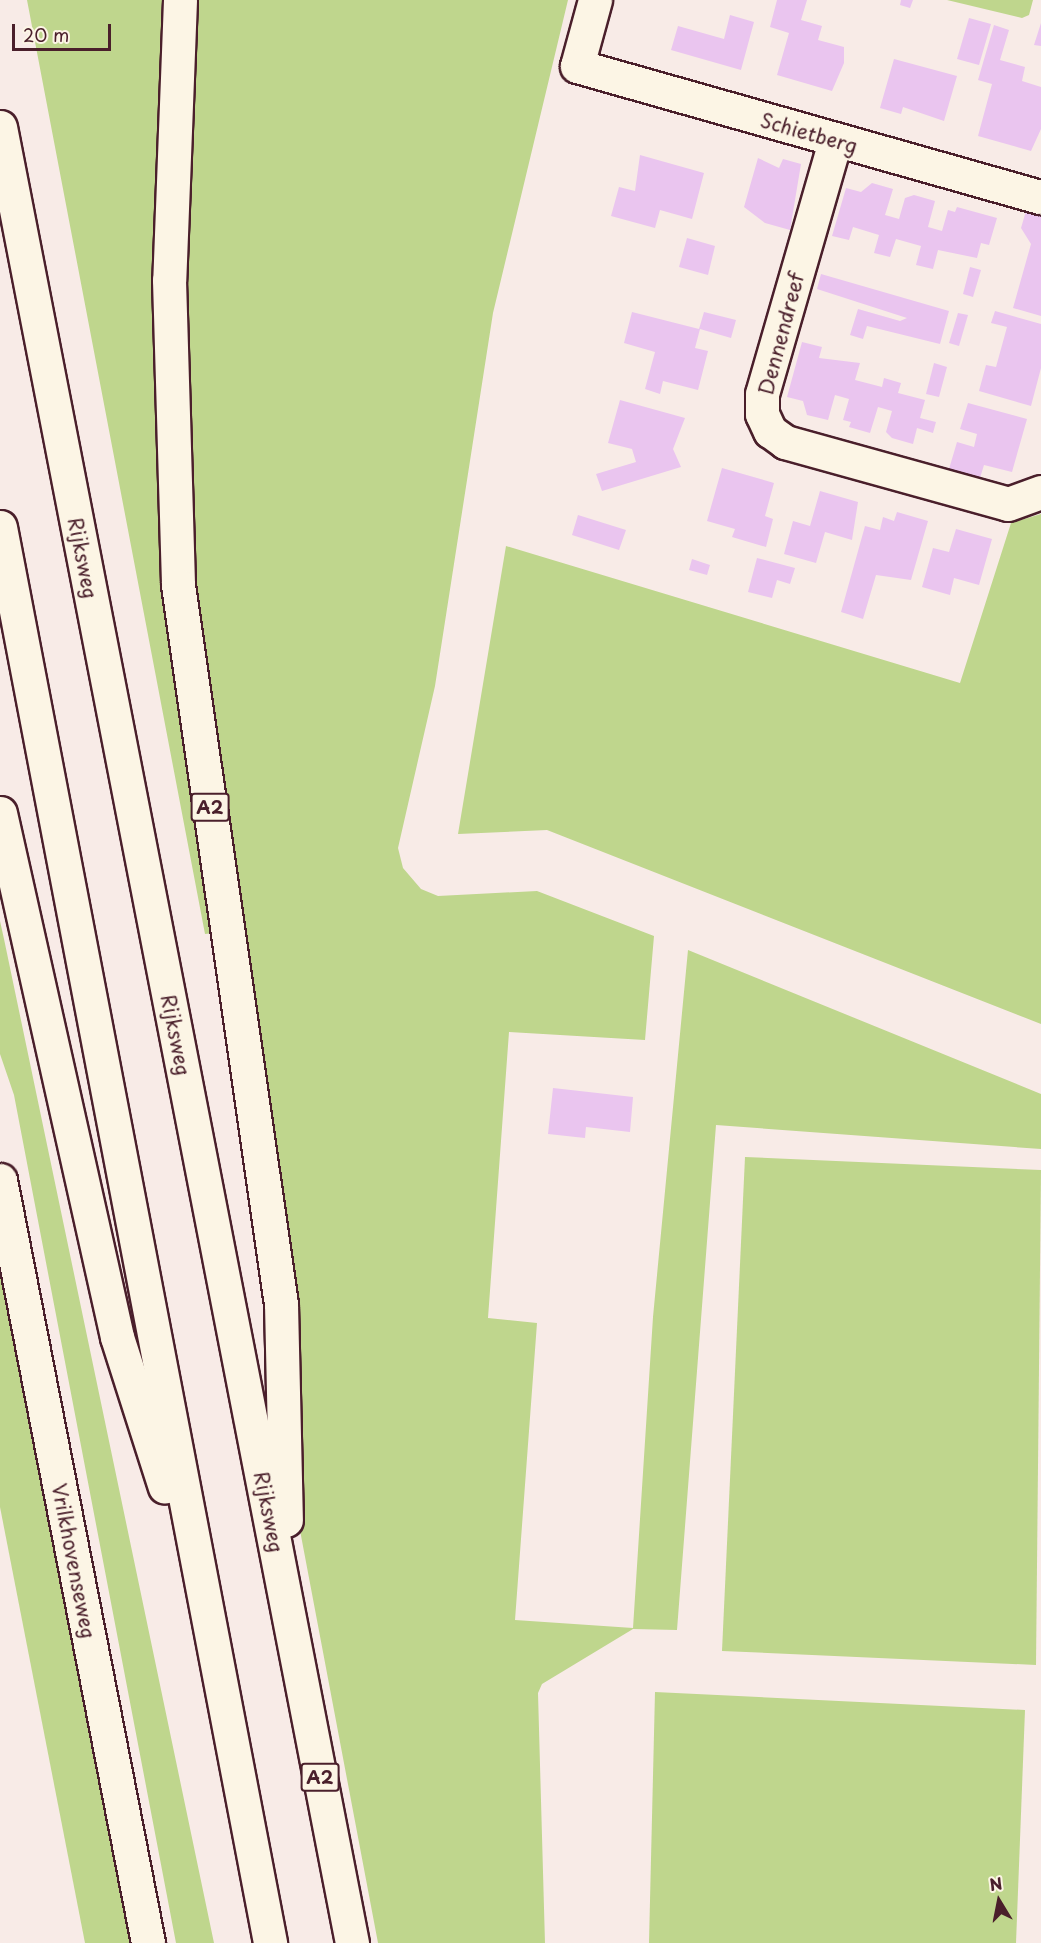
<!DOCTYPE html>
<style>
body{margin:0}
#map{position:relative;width:1041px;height:1943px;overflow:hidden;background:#f8ebe7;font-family:"Playpen Sans",sans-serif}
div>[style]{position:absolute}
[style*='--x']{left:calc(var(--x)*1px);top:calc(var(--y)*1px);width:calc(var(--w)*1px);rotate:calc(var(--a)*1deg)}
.green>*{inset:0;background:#bfd68d}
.building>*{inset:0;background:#eac5ef}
.roads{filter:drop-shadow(2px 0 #4a1f2b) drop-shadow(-2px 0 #4a1f2b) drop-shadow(0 2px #4a1f2b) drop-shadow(0 -2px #4a1f2b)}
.street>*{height:33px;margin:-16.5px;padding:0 16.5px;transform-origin:16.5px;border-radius:16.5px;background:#fcf5e5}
.highway>*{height:33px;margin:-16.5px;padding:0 16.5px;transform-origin:16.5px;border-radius:16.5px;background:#fcf5e5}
span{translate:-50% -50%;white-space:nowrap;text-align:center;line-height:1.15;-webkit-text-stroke:4.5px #fcf5e5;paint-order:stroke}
.shield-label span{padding:2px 4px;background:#fcf5e5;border:2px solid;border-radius:4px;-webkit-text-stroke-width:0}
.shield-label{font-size:18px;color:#4a1f2b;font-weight:700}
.street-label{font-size:20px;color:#4a1f2b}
.north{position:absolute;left:969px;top:1871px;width:60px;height:60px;-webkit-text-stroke:4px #fcf5e5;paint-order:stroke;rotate:350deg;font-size:16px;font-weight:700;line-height:24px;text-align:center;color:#4a1f2b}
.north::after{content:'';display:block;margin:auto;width:21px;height:27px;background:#4a1f2b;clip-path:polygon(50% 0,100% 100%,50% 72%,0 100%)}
.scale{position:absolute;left:12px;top:24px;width:99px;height:27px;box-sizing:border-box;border:3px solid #4a1f2b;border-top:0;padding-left:8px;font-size:18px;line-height:21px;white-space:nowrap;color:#4a1f2b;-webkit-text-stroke:4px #fcf5e5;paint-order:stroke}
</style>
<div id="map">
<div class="green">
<i style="clip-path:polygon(27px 0,167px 0,161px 145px,214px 933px,205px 934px)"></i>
<i style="clip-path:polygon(189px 0,568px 0,493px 313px,435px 686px,398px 848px,403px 868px,421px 889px,438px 896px,537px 891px,654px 936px,645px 1040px,509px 1032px,488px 1318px,537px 1323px,515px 1620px,633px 1628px,653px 1317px,688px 950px,1041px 1094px,1041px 1149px,716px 1125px,677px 1630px,633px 1629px,542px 1684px,538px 1693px,545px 1943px,378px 1943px,292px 1488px,199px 703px,183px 326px)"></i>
<i style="clip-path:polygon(947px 0,1033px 0,1029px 15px,1022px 18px)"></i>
<i style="clip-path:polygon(1041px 514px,1041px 1024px,547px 830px,458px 834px,506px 546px,960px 683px,1011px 523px)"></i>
<i style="clip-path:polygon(0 921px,4px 939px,214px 1943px,176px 1943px,14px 1095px,0 1054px)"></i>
<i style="clip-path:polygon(745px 1157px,1041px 1170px,1036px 1665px,722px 1651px)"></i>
<i style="clip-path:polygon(0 1219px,138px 1943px,85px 1943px,0 1507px)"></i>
<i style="clip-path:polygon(655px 1692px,1025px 1710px,1016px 1943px,649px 1943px)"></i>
</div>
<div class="building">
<i style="clip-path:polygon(777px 0,807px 0,801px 20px,822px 26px,818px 40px,844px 47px,844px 63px,832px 91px,777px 75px,789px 33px,770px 27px)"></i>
<i style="clip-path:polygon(901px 0,913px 0,910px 8px,900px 5px)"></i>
<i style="clip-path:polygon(730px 15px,754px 22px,741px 70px,671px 50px,678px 26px,724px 39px)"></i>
<i style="clip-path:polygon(969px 18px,991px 24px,979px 65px,957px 59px)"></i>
<i style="clip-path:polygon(1041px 23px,1041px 46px,1034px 45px)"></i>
<i style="clip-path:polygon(994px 25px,1009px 30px,1000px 60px,1025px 67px,1022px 81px,1041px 87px,1041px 129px,1031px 151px,978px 136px,992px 84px,978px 80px)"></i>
<i style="clip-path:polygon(894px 59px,957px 76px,944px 121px,903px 107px,901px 114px,880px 108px)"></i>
<i style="clip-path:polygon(640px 155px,704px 173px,692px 219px,660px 210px,655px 228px,611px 216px,619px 187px,635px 191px)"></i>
<i style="clip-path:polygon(758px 158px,779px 168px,783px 159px,801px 164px,790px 230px,765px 223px,744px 207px)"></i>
<i style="clip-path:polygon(872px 183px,893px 189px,885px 215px,899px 219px,905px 198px,914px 195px,935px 201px,928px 227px,942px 231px,948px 210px,955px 212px,957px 207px,997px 218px,989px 245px,981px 243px,977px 258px,938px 250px,933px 269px,916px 265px,921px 246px,896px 239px,890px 257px,874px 253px,879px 235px,853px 227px,849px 240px,832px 236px,846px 188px,861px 192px)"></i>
<i style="clip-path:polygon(1026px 211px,1041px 215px,1041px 316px,1013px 308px,1031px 244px,1021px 228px)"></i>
<i style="clip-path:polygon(687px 238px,715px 246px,708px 275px,679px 267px)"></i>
<i style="clip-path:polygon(970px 267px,981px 270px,973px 297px,963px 294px)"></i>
<i style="clip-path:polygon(821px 274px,949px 311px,940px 344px,867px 326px,863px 339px,850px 335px,858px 309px,900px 321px,907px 318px,817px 289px)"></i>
<i style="clip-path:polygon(995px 311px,1041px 324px,1041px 368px,1031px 406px,979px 391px,986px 365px,996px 367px,1007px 327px,991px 323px)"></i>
<i style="clip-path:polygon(632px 312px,699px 329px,704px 312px,736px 320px,731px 338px,700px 329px,695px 348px,708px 351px,698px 390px,663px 381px,660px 394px,645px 389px,655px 352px,624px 343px)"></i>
<i style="clip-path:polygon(958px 313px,968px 315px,959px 346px,949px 343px)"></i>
<i style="clip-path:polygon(802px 342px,822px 347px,819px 358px,860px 363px,855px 380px,882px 387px,884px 378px,901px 383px,898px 393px,925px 400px,920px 418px,936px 422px,933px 433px,917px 428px,913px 444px,892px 438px,886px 432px,892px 411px,878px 407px,870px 433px,849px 427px,851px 422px,843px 420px,849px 399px,835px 395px,828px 420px,807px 415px,803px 401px,787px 397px)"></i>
<i style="clip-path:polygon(934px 363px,947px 367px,939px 397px,926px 394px)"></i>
<i style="clip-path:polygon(620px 400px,685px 418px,673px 449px,681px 467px,602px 491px,596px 474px,636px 462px,632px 449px,608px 443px)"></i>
<i style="clip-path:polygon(968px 403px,1027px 419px,1012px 472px,984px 465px,980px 478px,949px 469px,957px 442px,974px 447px,977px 434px,960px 429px)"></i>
<i style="clip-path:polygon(722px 468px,774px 483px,765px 516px,773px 519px,766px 547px,732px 537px,735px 529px,707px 521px)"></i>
<i style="clip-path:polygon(820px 491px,858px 502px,852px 540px,825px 532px,816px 563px,784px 554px,793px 521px,810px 526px)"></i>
<i style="clip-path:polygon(897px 512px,928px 521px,911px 580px,876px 575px,863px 619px,841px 612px,865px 526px,880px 530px,883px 517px,894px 521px)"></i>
<i style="clip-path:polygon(578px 515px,626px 530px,619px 550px,572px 535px)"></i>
<i style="clip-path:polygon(956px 529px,992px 539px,979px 585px,954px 578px,950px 595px,922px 587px,933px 548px,949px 552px)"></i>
<i style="clip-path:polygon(757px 558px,795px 568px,790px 584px,777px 580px,772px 598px,748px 592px)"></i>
<i style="clip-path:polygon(692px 559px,710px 565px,707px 575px,689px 570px)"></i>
<i style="clip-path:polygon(553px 1088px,633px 1097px,630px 1132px,586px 1127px,585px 1138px,548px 1134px)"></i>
</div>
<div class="roads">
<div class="street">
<i style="--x:595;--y:0;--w:68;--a:105.3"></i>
<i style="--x:577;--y:66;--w:482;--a:15.8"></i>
<i style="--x:835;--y:141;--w:263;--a:106.1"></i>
<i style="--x:762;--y:394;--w:20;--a:90"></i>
<i style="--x:762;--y:414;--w:19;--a:65"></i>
<i style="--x:770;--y:431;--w:19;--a:36"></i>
<i style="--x:785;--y:442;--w:231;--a:15.5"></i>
<i style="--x:1008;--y:504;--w:35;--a:-20"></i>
<i style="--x:0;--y:1180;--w:777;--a:79.02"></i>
</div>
<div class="highway">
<i style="--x:180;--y:0;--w:280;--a:92.2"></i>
<i style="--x:169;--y:280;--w:305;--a:88.3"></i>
<i style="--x:178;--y:585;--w:726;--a:81.85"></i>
<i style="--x:281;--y:1304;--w:216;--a:88.7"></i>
<i style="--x:0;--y:127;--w:1850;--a:79.03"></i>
<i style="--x:0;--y:527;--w:1442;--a:79.2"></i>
<i style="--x:0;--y:813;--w:537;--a:77.41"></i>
<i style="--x:117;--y:1337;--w:157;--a:72.3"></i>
</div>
</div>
<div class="shield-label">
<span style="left:210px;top:807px">A2</span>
<span style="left:320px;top:1777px">A2</span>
</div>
<div class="street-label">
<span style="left:809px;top:133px;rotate:16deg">Schietberg</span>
<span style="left:781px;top:334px;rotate:-75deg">Dennendreef</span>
<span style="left:83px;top:558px;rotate:79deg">Rijksweg</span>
<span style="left:176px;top:1035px;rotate:79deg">Rijksweg</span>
<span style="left:269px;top:1512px;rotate:79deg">Rijksweg</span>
<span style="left:74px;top:1561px;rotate:79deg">Vrilkhovenseweg</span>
</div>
<div class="north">N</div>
<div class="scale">20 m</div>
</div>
